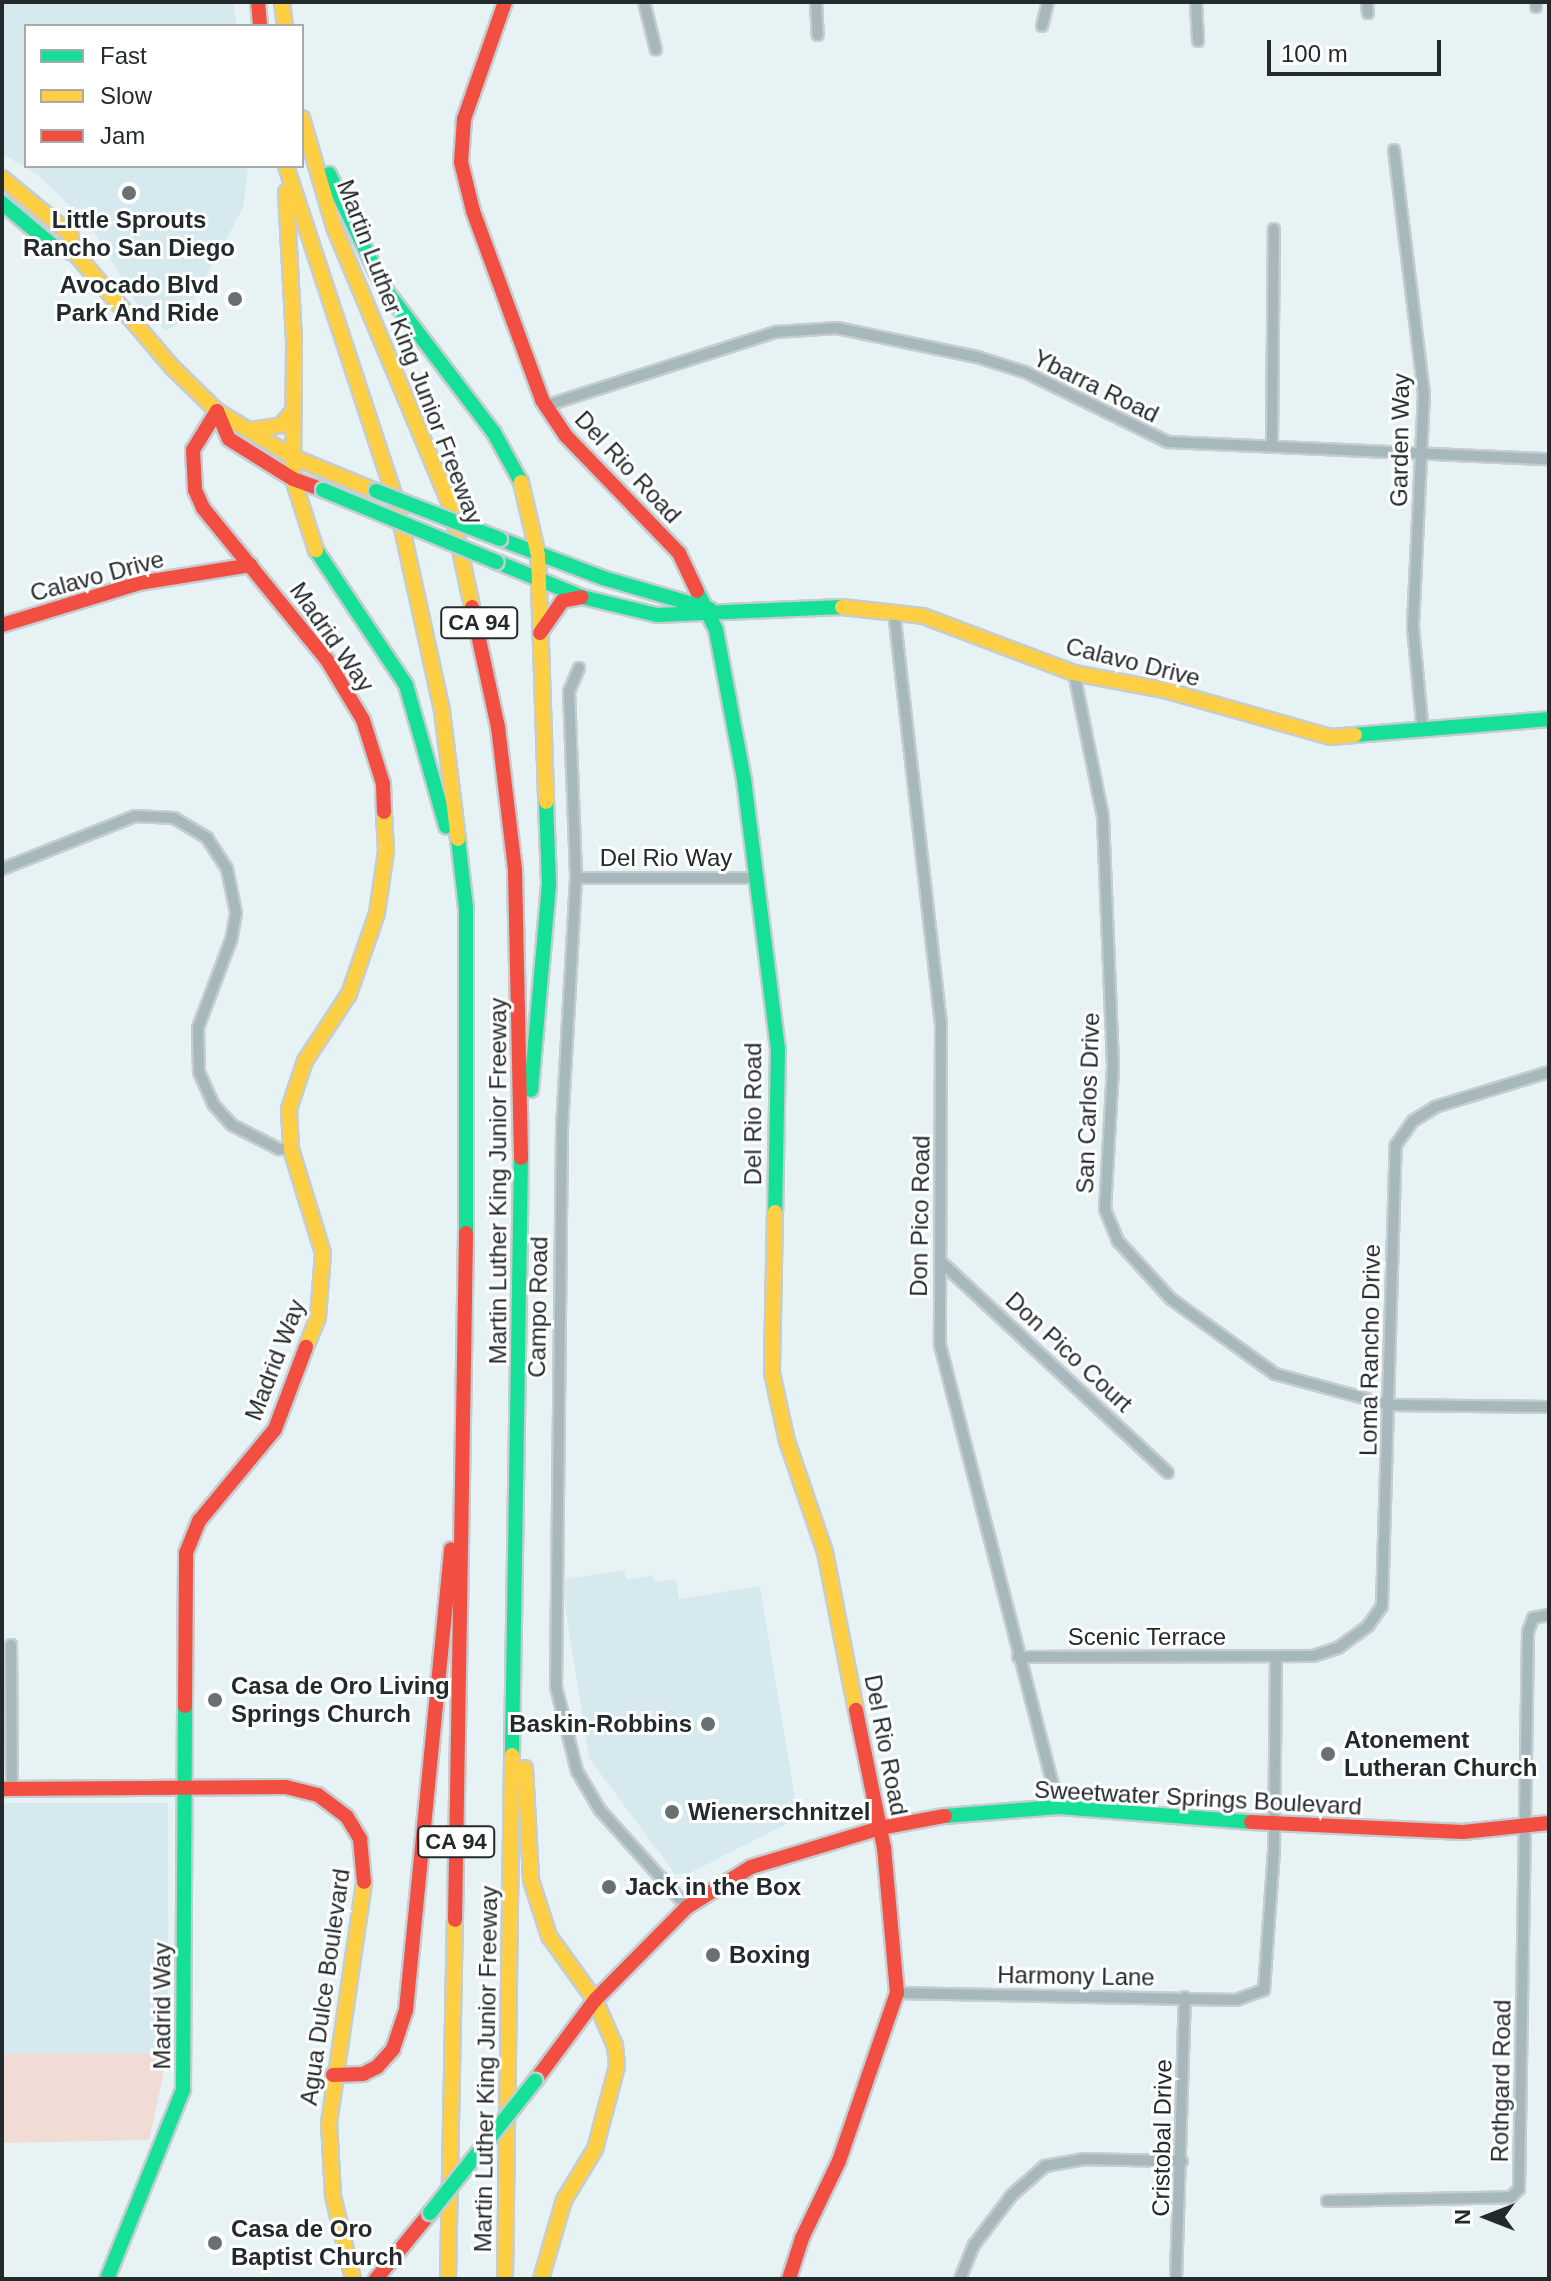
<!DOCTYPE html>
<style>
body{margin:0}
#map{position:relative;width:1551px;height:2281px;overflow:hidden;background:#e7f2f5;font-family:Helvetica,sans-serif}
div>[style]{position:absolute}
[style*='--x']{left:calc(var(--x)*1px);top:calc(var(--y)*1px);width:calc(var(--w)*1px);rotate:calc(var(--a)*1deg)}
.built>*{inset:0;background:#d5e9ef}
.green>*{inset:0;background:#f0dcd5}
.roads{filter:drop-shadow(2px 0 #c5cdd0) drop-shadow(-2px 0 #c5cdd0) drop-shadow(0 2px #c5cdd0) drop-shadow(0 -2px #c5cdd0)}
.street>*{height:10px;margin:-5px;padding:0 5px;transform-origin:5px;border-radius:5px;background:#a7b8bd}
.fast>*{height:14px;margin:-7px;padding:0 7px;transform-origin:7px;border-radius:7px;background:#16e098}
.slow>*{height:14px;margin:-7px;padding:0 7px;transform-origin:7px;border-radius:7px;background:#ffcf43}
.jam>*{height:14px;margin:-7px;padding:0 7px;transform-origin:7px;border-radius:7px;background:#f24e42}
.bridges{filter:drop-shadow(2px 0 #c5cdd0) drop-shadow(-2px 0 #c5cdd0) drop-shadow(0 2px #c5cdd0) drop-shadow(0 -2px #c5cdd0)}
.fast-bridge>*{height:14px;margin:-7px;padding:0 7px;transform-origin:7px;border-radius:7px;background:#16e098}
.dots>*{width:22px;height:22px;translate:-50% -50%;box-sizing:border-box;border:4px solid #fff;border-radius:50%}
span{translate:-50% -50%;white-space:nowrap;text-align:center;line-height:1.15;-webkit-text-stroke:6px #fff;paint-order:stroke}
.shield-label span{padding:2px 6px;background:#fff;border:2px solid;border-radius:6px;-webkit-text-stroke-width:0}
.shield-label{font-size:22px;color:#232a2c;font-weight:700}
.poi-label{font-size:24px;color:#232a2c;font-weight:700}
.right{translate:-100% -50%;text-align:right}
.left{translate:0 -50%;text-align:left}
.street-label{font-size:24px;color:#232a2c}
.frame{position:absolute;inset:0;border:4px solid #232a2c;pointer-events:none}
.legend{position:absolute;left:24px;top:24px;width:280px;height:144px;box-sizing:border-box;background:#fff;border:2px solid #a7aaab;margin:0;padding:10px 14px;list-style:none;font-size:24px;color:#232a2c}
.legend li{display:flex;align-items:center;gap:16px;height:40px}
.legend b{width:40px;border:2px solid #a7aaab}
.north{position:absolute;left:1447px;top:2177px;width:80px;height:80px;-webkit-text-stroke:6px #fff;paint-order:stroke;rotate:270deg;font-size:22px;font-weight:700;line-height:32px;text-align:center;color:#232a2c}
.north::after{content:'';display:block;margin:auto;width:28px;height:36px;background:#232a2c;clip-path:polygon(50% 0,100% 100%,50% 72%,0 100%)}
.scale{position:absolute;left:1267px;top:40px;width:174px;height:36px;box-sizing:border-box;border:4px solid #232a2c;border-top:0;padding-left:10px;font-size:24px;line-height:28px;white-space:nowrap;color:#232a2c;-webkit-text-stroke:6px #fff;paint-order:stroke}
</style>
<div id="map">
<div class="built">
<i style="clip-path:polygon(2px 2px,233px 2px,237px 26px,26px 26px,26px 166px,248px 166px,243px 208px,182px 321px,166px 331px,136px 302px,91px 227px,37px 174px,2px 154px)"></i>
<i style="clip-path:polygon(624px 1570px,626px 1580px,653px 1575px,655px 1582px,676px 1579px,679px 1599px,760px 1586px,798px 1818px,690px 1873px,675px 1874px,589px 1758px,561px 1580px)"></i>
<i style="clip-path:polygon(2px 1803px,168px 1803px,168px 2054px,2px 2054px)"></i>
</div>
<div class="green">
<i style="clip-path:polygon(2px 2054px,168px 2054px,149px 2140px,2px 2143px)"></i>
</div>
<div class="roads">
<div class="street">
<i style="--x:644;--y:2;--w:49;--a:76"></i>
<i style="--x:816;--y:2;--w:33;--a:87"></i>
<i style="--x:1196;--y:2;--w:39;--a:87"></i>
<i style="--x:1367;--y:2;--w:11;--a:85"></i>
<i style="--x:1536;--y:7;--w:5;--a:-90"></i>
<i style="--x:1042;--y:26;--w:25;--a:-76"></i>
<i style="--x:1394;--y:150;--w:245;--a:83"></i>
<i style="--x:1424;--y:393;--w:234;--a:92.7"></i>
<i style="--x:1413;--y:627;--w:105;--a:84.6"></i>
<i style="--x:545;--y:406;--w:243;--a:-17.8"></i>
<i style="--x:776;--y:332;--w:61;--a:-3.8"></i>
<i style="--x:837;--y:328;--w:143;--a:11.7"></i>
<i style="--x:977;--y:357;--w:50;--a:17.4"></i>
<i style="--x:1025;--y:372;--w:159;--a:26.1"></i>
<i style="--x:1168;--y:442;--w:381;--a:2.6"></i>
<i style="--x:1272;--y:445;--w:216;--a:-89.5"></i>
<i style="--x:894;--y:612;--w:414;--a:83.5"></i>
<i style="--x:941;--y:1023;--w:322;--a:90.2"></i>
<i style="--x:940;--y:1345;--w:477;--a:75.6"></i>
<i style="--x:579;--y:668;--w:26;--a:113"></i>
<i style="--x:569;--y:692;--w:186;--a:87.8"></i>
<i style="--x:576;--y:878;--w:252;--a:93.2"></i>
<i style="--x:562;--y:1130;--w:557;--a:90.62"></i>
<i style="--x:556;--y:1687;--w:87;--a:76"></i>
<i style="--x:577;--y:1771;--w:45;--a:59.5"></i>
<i style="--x:600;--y:1810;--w:130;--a:48.1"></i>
<i style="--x:1074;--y:673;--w:147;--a:78.6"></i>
<i style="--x:1103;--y:817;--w:250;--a:87.7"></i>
<i style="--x:1113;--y:1067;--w:142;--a:93.2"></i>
<i style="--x:1105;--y:1209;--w:35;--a:68"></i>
<i style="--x:1118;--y:1241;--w:79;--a:47.6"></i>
<i style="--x:1171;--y:1299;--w:128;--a:35.8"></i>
<i style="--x:1275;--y:1374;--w:119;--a:15.1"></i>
<i style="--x:1390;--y:1405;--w:159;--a:0.7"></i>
<i style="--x:2;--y:869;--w:143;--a:-21.7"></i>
<i style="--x:135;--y:816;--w:39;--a:3"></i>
<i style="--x:174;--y:818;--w:39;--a:31"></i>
<i style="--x:207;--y:838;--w:37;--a:57"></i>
<i style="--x:227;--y:869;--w:45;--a:78.4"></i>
<i style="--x:236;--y:913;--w:27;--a:100"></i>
<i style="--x:231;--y:940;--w:94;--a:110.6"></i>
<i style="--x:198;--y:1028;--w:44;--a:88.7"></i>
<i style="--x:199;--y:1072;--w:35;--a:66"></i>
<i style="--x:213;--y:1104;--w:28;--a:48"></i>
<i style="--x:232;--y:1125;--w:53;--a:27.1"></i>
<i style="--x:279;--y:1149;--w:12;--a:0"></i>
<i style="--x:576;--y:878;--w:180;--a:0"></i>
<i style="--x:940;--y:1261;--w:311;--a:42.9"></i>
<i style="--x:11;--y:1645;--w:144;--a:89.6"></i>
<i style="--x:1018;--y:1657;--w:295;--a:-0.2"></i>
<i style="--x:1313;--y:1656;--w:26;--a:-18"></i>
<i style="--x:1338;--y:1648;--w:37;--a:-36"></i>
<i style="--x:1368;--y:1626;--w:24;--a:-55"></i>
<i style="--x:1382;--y:1606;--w:461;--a:-88.3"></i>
<i style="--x:1396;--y:1145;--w:29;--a:-55"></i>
<i style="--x:1413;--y:1121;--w:26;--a:-32"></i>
<i style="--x:1435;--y:1107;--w:119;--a:-17.1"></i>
<i style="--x:897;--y:1993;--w:339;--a:1.2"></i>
<i style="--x:1236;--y:2000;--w:30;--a:-20"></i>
<i style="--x:1264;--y:1990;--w:139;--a:-85.9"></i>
<i style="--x:1274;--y:1851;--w:194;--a:-89.4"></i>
<i style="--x:1327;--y:2201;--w:184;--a:-1.2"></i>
<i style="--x:1511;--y:2197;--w:11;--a:-45"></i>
<i style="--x:1519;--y:2189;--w:557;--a:-89.07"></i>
<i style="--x:1528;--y:1632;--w:15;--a:-70"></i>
<i style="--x:1533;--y:1618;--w:16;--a:-11"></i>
<i style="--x:960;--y:2279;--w:37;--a:-68"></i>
<i style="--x:974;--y:2245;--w:63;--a:-52.8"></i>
<i style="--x:1012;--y:2195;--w:44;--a:-41.3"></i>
<i style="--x:1045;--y:2166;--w:39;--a:-10"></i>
<i style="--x:1083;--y:2159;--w:99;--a:1.2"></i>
<i style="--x:1176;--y:2279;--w:282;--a:-88.2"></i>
</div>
<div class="fast">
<i style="--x:329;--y:174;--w:127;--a:64.2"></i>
<i style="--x:384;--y:288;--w:182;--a:52.8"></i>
<i style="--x:494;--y:433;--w:56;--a:61.1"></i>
<i style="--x:2;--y:203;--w:67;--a:40.1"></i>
<i style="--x:53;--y:246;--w:23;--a:18"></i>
<i style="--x:500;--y:539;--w:110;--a:20.7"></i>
<i style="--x:603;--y:578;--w:111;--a:16.2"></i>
<i style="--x:316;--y:550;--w:162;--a:56.3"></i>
<i style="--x:406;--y:685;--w:147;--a:74.2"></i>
<i style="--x:497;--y:562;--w:92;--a:22.4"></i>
<i style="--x:582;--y:597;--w:77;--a:13.5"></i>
<i style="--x:657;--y:615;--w:185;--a:-2.5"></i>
<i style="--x:697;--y:591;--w:43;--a:64"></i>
<i style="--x:716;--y:630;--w:153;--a:79.4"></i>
<i style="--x:744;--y:780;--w:270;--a:82.8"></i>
<i style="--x:778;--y:1048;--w:164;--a:91"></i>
<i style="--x:1355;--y:735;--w:195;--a:-4.7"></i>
<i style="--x:458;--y:839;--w:69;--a:83.4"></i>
<i style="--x:466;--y:908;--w:325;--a:90"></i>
<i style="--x:531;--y:1090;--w:208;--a:-85"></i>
<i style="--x:549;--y:883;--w:81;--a:-92.1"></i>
<i style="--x:512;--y:1755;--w:597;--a:-89.14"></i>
<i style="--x:945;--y:1816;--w:114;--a:-4.5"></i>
<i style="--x:1059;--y:1807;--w:193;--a:4.5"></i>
<i style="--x:107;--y:2279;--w:204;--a:-68.1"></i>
<i style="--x:183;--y:2090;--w:384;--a:-89.7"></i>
</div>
<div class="slow">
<i style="--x:282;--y:2;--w:24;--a:83"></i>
<i style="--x:302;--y:118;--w:114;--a:73.6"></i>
<i style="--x:334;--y:227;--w:303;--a:67.3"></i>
<i style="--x:451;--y:507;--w:102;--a:78.1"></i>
<i style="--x:286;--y:166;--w:353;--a:71.8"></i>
<i style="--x:396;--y:501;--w:215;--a:77.6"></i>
<i style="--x:442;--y:711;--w:129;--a:82.9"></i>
<i style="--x:2;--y:178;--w:88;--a:39.5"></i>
<i style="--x:70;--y:234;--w:20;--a:75"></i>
<i style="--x:75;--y:253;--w:150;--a:49.6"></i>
<i style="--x:172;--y:367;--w:63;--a:44.4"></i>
<i style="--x:217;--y:411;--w:89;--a:31.2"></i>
<i style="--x:293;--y:457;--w:90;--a:22.3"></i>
<i style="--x:286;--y:192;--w:150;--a:86.9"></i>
<i style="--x:294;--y:342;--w:137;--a:90.4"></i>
<i style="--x:293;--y:479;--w:75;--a:72.1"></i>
<i style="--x:251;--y:430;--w:30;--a:-9"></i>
<i style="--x:281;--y:425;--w:18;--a:-49"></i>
<i style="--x:521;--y:482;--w:75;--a:76.9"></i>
<i style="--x:538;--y:555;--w:247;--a:88.1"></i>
<i style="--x:842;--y:607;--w:81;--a:6.3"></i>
<i style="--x:923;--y:616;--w:161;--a:20.7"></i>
<i style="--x:1074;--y:673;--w:96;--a:10.8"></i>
<i style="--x:1168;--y:691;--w:169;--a:15.8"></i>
<i style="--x:1331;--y:737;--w:24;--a:-5"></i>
<i style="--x:775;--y:1212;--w:161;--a:91.1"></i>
<i style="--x:772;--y:1373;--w:70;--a:77.6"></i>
<i style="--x:787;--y:1441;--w:117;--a:71.1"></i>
<i style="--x:825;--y:1552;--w:161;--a:78.9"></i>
<i style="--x:306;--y:1347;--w:32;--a:-68"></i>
<i style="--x:318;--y:1317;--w:64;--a:-85.5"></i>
<i style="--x:323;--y:1253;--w:109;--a:-107.1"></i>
<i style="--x:291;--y:1149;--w:40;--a:-92.9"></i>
<i style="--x:289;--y:1109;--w:51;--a:-71.6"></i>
<i style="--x:305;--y:1061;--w:80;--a:-56.7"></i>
<i style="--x:349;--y:994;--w:86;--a:-70.9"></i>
<i style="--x:377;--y:913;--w:63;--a:-81.7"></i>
<i style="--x:386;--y:851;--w:39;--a:-93"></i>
<i style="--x:525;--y:1768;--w:112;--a:86.9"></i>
<i style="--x:531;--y:1880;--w:59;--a:72.2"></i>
<i style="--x:549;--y:1936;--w:79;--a:54.3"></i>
<i style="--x:595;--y:2000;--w:50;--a:66.5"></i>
<i style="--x:615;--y:2046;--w:20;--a:84"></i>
<i style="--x:617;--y:2066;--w:86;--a:104.8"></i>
<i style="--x:595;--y:2149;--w:60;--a:121.3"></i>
<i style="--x:564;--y:2200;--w:82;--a:106.2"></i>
<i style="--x:353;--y:2279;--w:85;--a:-103.5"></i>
<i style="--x:333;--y:2196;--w:73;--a:-93.1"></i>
<i style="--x:329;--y:2123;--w:244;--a:-81.7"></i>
<i style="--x:448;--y:2279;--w:359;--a:-88.9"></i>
<i style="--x:505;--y:2279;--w:524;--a:-89.23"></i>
</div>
<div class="jam">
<i style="--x:258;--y:2;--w:24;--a:85"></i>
<i style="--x:505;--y:2;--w:124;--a:109.3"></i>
<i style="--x:464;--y:119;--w:43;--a:94"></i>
<i style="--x:461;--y:162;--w:50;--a:76.2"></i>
<i style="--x:473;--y:211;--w:201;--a:69.9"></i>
<i style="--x:542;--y:400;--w:43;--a:56.3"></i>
<i style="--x:566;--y:436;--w:163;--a:46"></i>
<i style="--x:679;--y:553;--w:42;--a:64.7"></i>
<i style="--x:217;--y:411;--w:30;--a:67"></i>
<i style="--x:229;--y:439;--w:75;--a:32"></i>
<i style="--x:293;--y:479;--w:32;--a:20"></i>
<i style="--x:217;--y:411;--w:46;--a:121.6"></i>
<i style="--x:193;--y:450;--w:40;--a:87.1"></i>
<i style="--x:195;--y:490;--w:20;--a:66"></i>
<i style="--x:203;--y:508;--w:196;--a:50.8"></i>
<i style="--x:327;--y:660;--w:70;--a:59"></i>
<i style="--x:363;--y:720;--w:67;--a:72.6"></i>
<i style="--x:383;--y:784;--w:28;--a:88"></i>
<i style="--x:472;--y:607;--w:123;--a:77.8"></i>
<i style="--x:498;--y:727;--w:144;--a:83.2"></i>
<i style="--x:515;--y:870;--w:288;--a:88.8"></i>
<i style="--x:2;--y:625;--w:143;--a:-17"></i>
<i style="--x:139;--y:583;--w:113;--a:-9.1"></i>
<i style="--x:540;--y:633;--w:39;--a:-55"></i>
<i style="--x:562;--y:601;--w:20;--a:-11"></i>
<i style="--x:185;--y:1706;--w:153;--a:-89.6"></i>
<i style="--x:186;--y:1553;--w:35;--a:-68"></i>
<i style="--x:199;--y:1521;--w:119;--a:-50.4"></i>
<i style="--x:275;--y:1429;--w:88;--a:-69.3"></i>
<i style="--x:2;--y:1789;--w:284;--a:-0.4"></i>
<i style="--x:286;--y:1787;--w:33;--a:14"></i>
<i style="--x:318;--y:1795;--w:36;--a:37"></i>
<i style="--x:347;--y:1817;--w:26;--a:59"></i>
<i style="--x:360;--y:1839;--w:43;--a:84.7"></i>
<i style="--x:1251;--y:1822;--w:212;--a:2.7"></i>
<i style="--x:1463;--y:1832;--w:86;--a:-6"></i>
<i style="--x:455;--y:1920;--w:687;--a:-89.08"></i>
<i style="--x:333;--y:2075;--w:30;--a:-2"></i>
<i style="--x:363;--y:2074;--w:16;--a:-27"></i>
<i style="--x:377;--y:2067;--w:24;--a:-48"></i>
<i style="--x:393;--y:2049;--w:41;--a:-71.6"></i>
<i style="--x:406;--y:2010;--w:463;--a:-84.4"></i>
<i style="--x:535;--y:2081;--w:101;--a:-53.5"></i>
<i style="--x:595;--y:2000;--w:131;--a:-45.3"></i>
<i style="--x:687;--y:1907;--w:75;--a:-32"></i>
<i style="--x:751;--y:1867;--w:135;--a:-16.8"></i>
<i style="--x:880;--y:1828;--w:66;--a:-10.5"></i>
<i style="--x:376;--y:2279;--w:85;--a:-50.7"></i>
<i style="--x:789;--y:2279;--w:43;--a:-72.4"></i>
<i style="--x:802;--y:2238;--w:85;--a:-64.3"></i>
<i style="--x:839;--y:2161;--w:178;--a:-71"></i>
<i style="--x:897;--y:1993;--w:146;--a:-95.1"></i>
<i style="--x:884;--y:1848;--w:141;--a:-101.5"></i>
</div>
</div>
<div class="bridges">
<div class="fast-bridge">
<i style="--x:323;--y:490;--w:188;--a:22.5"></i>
<i style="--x:376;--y:491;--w:133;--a:21.2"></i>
<i style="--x:430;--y:2213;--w:169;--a:-51.5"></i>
</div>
</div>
<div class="dots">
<i style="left:129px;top:193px;background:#687072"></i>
<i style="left:235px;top:299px;background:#687072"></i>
<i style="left:215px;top:1700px;background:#687072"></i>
<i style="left:708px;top:1724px;background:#687072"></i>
<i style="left:1328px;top:1754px;background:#687072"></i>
<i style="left:672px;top:1812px;background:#687072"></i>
<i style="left:609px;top:1887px;background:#687072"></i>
<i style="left:713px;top:1955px;background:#687072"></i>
<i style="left:215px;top:2243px;background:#687072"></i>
</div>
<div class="shield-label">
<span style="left:479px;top:623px">CA 94</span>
<span style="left:456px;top:1842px">CA 94</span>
</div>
<div class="poi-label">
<span style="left:129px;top:234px">Little Sprouts<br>Rancho San Diego</span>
<span class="right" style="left:219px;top:299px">Avocado Blvd<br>Park And Ride</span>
<span class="left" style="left:231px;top:1700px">Casa de Oro Living<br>Springs Church</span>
<span class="right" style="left:692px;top:1724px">Baskin-Robbins</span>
<span class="left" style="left:1344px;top:1754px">Atonement<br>Lutheran Church</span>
<span class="left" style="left:688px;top:1812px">Wienerschnitzel</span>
<span class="left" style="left:625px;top:1887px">Jack in the Box</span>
<span class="left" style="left:729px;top:1955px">Boxing</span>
<span class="left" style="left:231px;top:2243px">Casa de Oro<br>Baptist Church</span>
</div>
<div class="street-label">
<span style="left:410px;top:352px;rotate:69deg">Martin Luther King Junior Freeway</span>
<span style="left:1096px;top:386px;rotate:26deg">Ybarra Road</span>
<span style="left:1400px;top:440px;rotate:-89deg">Garden Way</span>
<span style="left:628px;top:467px;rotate:47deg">Del Rio Road</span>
<span style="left:97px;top:576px;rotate:-15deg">Calavo Drive</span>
<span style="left:332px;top:637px;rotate:55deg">Madrid Way</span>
<span style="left:1133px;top:662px;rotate:14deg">Calavo Drive</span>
<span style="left:666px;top:858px">Del Rio Way</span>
<span style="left:1088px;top:1103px;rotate:-88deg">San Carlos Drive</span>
<span style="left:753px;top:1114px;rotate:-90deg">Del Rio Road</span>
<span style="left:498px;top:1181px;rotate:-90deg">Martin Luther King Junior Freeway</span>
<span style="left:920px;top:1216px;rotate:-89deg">Don Pico Road</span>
<span style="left:538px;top:1307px;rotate:-89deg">Campo Road</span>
<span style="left:1370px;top:1350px;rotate:-89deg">Loma Rancho Drive</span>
<span style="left:1069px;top:1352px;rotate:43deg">Don Pico Court</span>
<span style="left:275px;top:1360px;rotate:-69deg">Madrid Way</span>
<span style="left:1147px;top:1637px">Scenic Terrace</span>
<span style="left:886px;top:1745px;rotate:79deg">Del Rio Road</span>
<span style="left:1198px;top:1798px;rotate:3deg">Sweetwater Springs Boulevard</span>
<span style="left:1076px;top:1976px;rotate:1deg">Harmony Lane</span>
<span style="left:325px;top:1987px;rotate:-82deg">Agua Dulce Boulevard</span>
<span style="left:162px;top:2006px;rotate:-90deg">Madrid Way</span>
<span style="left:486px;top:2069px;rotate:-89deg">Martin Luther King Junior Freeway</span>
<span style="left:1501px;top:2081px;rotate:-89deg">Rothgard Road</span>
<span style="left:1162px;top:2138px;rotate:-89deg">Cristobal Drive</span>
</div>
<div class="frame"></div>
<ul class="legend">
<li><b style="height:10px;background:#16e098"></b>Fast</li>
<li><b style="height:10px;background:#ffcf43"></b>Slow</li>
<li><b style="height:10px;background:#f24e42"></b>Jam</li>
</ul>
<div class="north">N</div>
<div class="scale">100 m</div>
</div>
